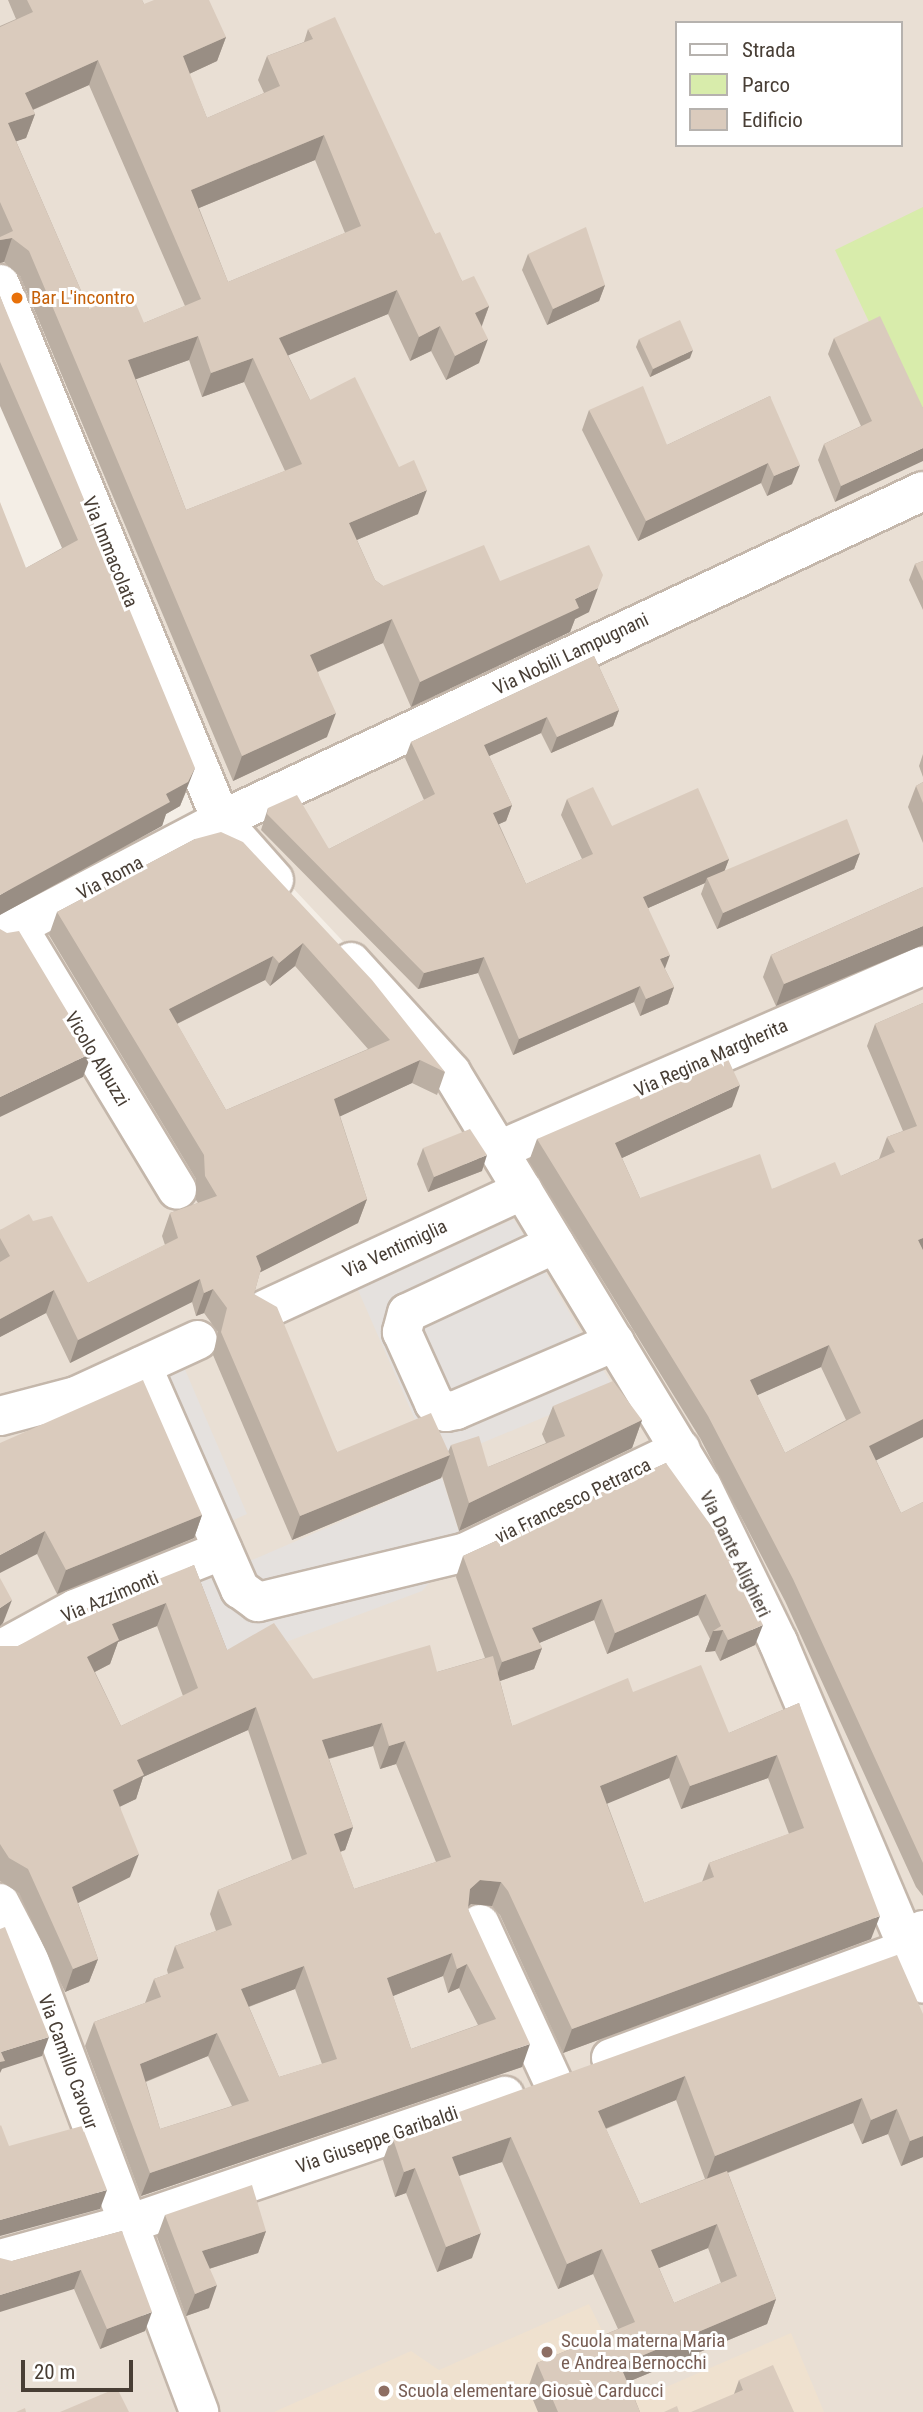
<!DOCTYPE html>
<meta charset="utf-8">
<style>
body{margin:0}
#map{position:relative;width:923px;height:2412px;overflow:hidden;background:#f4eee6;font-family:"Roboto Condensed",sans-serif}
div>[style]{position:absolute}
[style*='--x']{left:calc(var(--x)*1px);top:calc(var(--y)*1px);width:calc(var(--w)*1px);rotate:calc(var(--a)*1deg)}
.residential>*{inset:0;background:#e9dfd4}
.education>*{inset:0;background:#efe1cf}
.green>*{inset:0;background:#d8ecab}
.parking>*{inset:0;background:#e5e1de}
.roads{filter:drop-shadow(2px 0 #c4b7ab) drop-shadow(-2px 0 #c4b7ab) drop-shadow(0 2px #c4b7ab) drop-shadow(0 -2px #c4b7ab)}
.minor>*{height:38px;margin:-19px;padding:0 19px;transform-origin:19px;border-radius:19px;background:#fff}
.wall>*{inset:0;background:#bbafa3}
.shaded-wall>*{inset:0;background:#998e84}
.building>*{inset:0;background:#dacbbd}
.dots>*{width:19px;height:19px;translate:-50% -50%;box-sizing:border-box;border:4px solid #fff;border-radius:50%}
span{translate:-50% -50%;white-space:nowrap;text-align:center;line-height:1.15;-webkit-text-stroke:6px #fff;paint-order:stroke}
.food-label{font-size:19px;color:#c56008}
.left{translate:0 -50%;text-align:left}
.street-label{font-size:19px;color:#483e35}
.education-label{font-size:19px;color:#785e54}
.legend{position:absolute;left:675px;top:21px;width:228px;height:126px;box-sizing:border-box;background:#fff;border:2px solid #b6b2ae;margin:0;padding:9px 12px;list-style:none;font-size:21px;color:#483e35}
.legend li{display:flex;align-items:center;gap:14px;height:35px}
.legend b{width:35px;border:2px solid #b6b2ae}
.scale{position:absolute;left:21px;top:2360px;width:112px;height:32px;box-sizing:border-box;border:4px solid #483e35;border-top:0;padding-left:9px;font-size:21px;line-height:24px;white-space:nowrap;color:#483e35;-webkit-text-stroke:5px #fff;paint-order:stroke}
</style>
<div id="map">
<div class="residential">
<i style="clip-path:polygon(evenodd,0 0,923px 0,923px 483px,224px 812px,0 271px,0 0,676px 23px,900px 23px,900px 145px,676px 145px,676px 23px)"></i>
<i style="clip-path:polygon(923px 498px,923px 1922px,909px 1939px,785px 1643px,428px 1032px,230px 821px)"></i>
<i style="clip-path:polygon(218px 824px,413px 1035px,694px 1488px,923px 1998px,923px 2412px,0 2412px,0 940px)"></i>
</div>
<div class="education">
<i style="clip-path:polygon(589px 2304px,636px 2400px,791px 2333px,824px 2412px,274px 2412px,411px 2351px,439px 2370px)"></i>
</div>
<div class="green">
<i style="clip-path:polygon(923px 207px,923px 436px,835px 250px)"></i>
</div>
<div class="parking">
<i style="clip-path:polygon(514px 1219px,614px 1388px,434px 1463px,358px 1290px)"></i>
<i style="clip-path:polygon(183px 1365px,247px 1514px,204px 1533px,140px 1384px)"></i>
<i style="clip-path:polygon(442px 1478px,471px 1569px,455px 1576px,444px 1566px,422px 1591px,233px 1662px,185px 1589px)"></i>
</div>
<div class="roads">
<div class="minor">
<i style="--x:0;--y:284;--w:580;--a:67.59"></i>
<i style="--x:221;--y:820;--w:80;--a:48.5"></i>
<i style="--x:18;--y:927;--w:307;--a:58.8"></i>
<i style="--x:0;--y:936;--w:250;--a:-27.7"></i>
<i style="--x:221;--y:820;--w:775;--a:-25.11"></i>
<i style="--x:351;--y:962;--w:149;--a:47.7"></i>
<i style="--x:451;--y:1072;--w:484;--a:58.8"></i>
<i style="--x:702;--y:1486;--w:174;--a:64"></i>
<i style="--x:778;--y:1642;--w:371;--a:67"></i>
<i style="--x:499;--y:1150;--w:462;--a:-23.5"></i>
<i style="--x:555;--y:1244;--w:163;--a:155"></i>
<i style="--x:407;--y:1313;--w:20;--a:105"></i>
<i style="--x:402;--y:1332;--w:78;--a:65.7"></i>
<i style="--x:434;--y:1403;--w:15;--a:37"></i>
<i style="--x:446;--y:1412;--w:10;--a:-11"></i>
<i style="--x:456;--y:1410;--w:173;--a:-23.2"></i>
<i style="--x:266;--y:1309;--w:283;--a:-24.8"></i>
<i style="--x:142;--y:1366;--w:244;--a:66.3"></i>
<i style="--x:240;--y:1589;--w:22;--a:36"></i>
<i style="--x:258;--y:1602;--w:214;--a:-13.5"></i>
<i style="--x:466;--y:1552;--w:238;--a:-25.6"></i>
<i style="--x:0;--y:1416;--w:79;--a:-14.7"></i>
<i style="--x:76;--y:1396;--w:134;--a:-24.7"></i>
<i style="--x:0;--y:1650;--w:85;--a:-28.7"></i>
<i style="--x:75;--y:1609;--w:159;--a:-21.7"></i>
<i style="--x:0;--y:1903;--w:63;--a:62.6"></i>
<i style="--x:29;--y:1959;--w:484;--a:69.4"></i>
<i style="--x:480;--y:1924;--w:172;--a:65.2"></i>
<i style="--x:611;--y:2058;--w:316;--a:-20.2"></i>
<i style="--x:908;--y:1949;--w:24;--a:-52"></i>
<i style="--x:0;--y:2259;--w:133;--a:-15.3"></i>
<i style="--x:128;--y:2224;--w:398;--a:-18.8"></i>
</div>
</div>
<div class="wall">
<i style="clip-path:polygon(evenodd,8px 0,142px 0,144px 4px,226px 37px,217px 61px,189px 74px,207px 118px,264px 93px,258px 80px,267px 56px,304px 42px,308px 29px,435px 234px,462px 281px,489px 306px,482px 326px,479px 363px,446px 380px,431px 351px,410px 361px,388px 314px,288px 355px,310px 400px,418px 514px,357px 540px,375px 580px,383px 586px,500px 581px,589px 612px,575px 619px,570px 632px,411px 707px,383px 643px,318px 672px,327px 737px,233px 781px,20px 276px,4px 262px,0 263px,0 26px,16px 19px,8px 0,89px 85px,185px 306px,144px 323px,89px 309px,16px 141px,26px 138px,35px 114px,33px 110px,89px 85px,8px 0,315px 160px,345px 233px,228px 282px,199px 208px,315px 160px,8px 0,189px 360px,202px 397px,244px 382px,285px 471px,186px 510px,136px 379px,189px 360px)"></i>
<i style="clip-path:polygon(528px 254px,605px 285px,599px 301px,547px 325px,522px 270px)"></i>
<i style="clip-path:polygon(0 296px,186px 792px,180px 806px,166px 814px,162px 826px,26px 568px,62px 548px,0 406px)"></i>
<i style="clip-path:polygon(834px 338px,923px 408px,835px 502px,818px 460px,824px 444px,861px 426px,828px 354px)"></i>
<i style="clip-path:polygon(639px 339px,690px 358px,650px 377px,636px 347px)"></i>
<i style="clip-path:polygon(770px 396px,792px 484px,767px 496px,761px 483px,638px 541px,582px 430px,589px 410px,667px 445px)"></i>
<i style="clip-path:polygon(923px 561px,923px 610px,909px 580px,915px 564px)"></i>
<i style="clip-path:polygon(594px 656px,619px 710px,613px 726px,551px 753px,541px 733px,489px 756px,512px 805px,506px 821px,499px 824px,526px 884px,582px 859px,561px 815px,567px 799px,612px 826px,729px 859px,724px 871px,860px 853px,854px 869px,717px 929px,701px 894px,705px 883px,648px 908px,665px 969px,674px 987px,668px 1004px,640px 1016px,634px 1002px,513px 1055px,478px 973px,418px 989px,261px 830px,268px 808px,329px 849px,424px 800px,405px 758px,411px 742px)"></i>
<i style="clip-path:polygon(923px 754px,923px 777px,919px 766px)"></i>
<i style="clip-path:polygon(923px 782px,923px 843px,908px 807px,916px 786px)"></i>
<i style="clip-path:polygon(evenodd,195px 839px,445px 1072px,437px 1095px,412px 1083px,340px 1116px,367px 1199px,358px 1223px,260px 1272px,254px 1294px,337px 1452px,448px 1452px,451px 1445px,488px 1467px,546px 1443px,542px 1434px,553px 1406px,642px 1420px,632px 1448px,459px 1531px,442px 1476px,441px 1478px,292px 1540px,213px 1355px,218px 1332px,204px 1313px,196px 1316px,192px 1302px,70px 1363px,46px 1313px,0 1337px,0 1230px,33px 1221px,88px 1283px,165px 1245px,162px 1236px,170px 1213px,198px 1203px,196px 1200px,196px 1179px,49px 935px,57px 912px,195px 839px,295px 966px,368px 1049px,226px 1110px,177px 1024px,265px 980px,270px 986px,295px 966px)"></i>
<i style="clip-path:polygon(923px 887px,776px 1006px,763px 977px,771px 955px)"></i>
<i style="clip-path:polygon(evenodd,923px 1003px,923px 1437px,876px 1460px,901px 1513px,923px 1502px,923px 1896px,916px 1887px,785px 1601px,700px 1438px,529px 1161px,537px 1139px,732px 1107px,622px 1158px,640px 1198px,772px 1189px,841px 1176px,879px 1159px,887px 1137px,903px 1131px,867px 1046px,875px 1024px,923px 1003px,821px 1367px,846px 1420px,785px 1453px,757px 1395px,821px 1367px)"></i>
<i style="clip-path:polygon(423px 1148px,482px 1171px,428px 1192px,417px 1164px)"></i>
<i style="clip-path:polygon(0 1443px,202px 1515px,194px 1538px,57px 1594px,37px 1554px)"></i>
<i style="clip-path:polygon(evenodd,666px 1463px,755px 1645px,720px 1661px,715px 1651px,705px 1652px,710px 1639px,698px 1615px,607px 1654px,594px 1620px,539px 1643px,542px 1648px,534px 1669px,500px 1681px,512px 1726px,633px 1692px,729px 1733px,799px 1703px,871px 1939px,563px 2053px,500px 1915px,492px 1906px,471px 1904px,469px 1906px,468px 1909px,522px 2067px,141px 2196px,85px 2046px,94px 2022px,145px 2003px,154px 1979px,168px 1974px,167px 1970px,175px 1946px,216px 1931px,210px 1914px,218px 1890px,292px 1860px,248px 1730px,143px 1777px,136px 1799px,120px 1806px,130px 1877px,78px 1903px,98px 1959px,89px 1982px,65px 1992px,19px 1893px,0 1881px,0 1646px,18px 1646px,194px 1565px,227px 1650px,313px 1679px,437px 1672px,485px 1658px,456px 1577px,463px 1556px,666px 1463px,157px 1626px,183px 1696px,121px 1726px,95px 1672px,110px 1664px,118px 1642px,157px 1626px,666px 1463px,373px 1746px,380px 1769px,396px 1764px,436px 1862px,354px 1889px,340px 1852px,345px 1850px,353px 1827px,329px 1759px,373px 1746px,666px 1463px,669px 1778px,681px 1809px,768px 1778px,789px 1834px,709px 1863px,702px 1882px,644px 1903px,607px 1803px,669px 1778px,666px 1463px,443px 1976px,448px 1993px,459px 1988px,478px 2025px,411px 2049px,393px 1996px,443px 1976px,666px 1463px,295px 1989px,322px 2064px,279px 2077px,249px 2007px,295px 1989px,666px 1463px,208px 2056px,232px 2106px,160px 2129px,146px 2082px,208px 2056px)"></i>
<i style="clip-path:polygon(evenodd,923px 2014px,923px 2157px,901px 2166px,888px 2134px,862px 2144px,853px 2123px,728px 2173px,776px 2299px,767px 2324px,628px 2382px,640px 2412px,538px 2412px,528px 2388px,537px 2363px,618px 2329px,593px 2274px,558px 2289px,502px 2162px,459px 2176px,472px 2258px,437px 2272px,406px 2193px,395px 2197px,383px 2160px,392px 2136px,923px 2014px,676px 2100px,705px 2179px,640px 2204px,606px 2129px,676px 2100px,923px 2014px,708px 2248px,721px 2283px,674px 2303px,659px 2268px,708px 2248px)"></i>
<i style="clip-path:polygon(165px 2215px,266px 2231px,258px 2253px,209px 2269px,209px 2308px,186px 2316px,157px 2237px)"></i>
<i style="clip-path:polygon(122px 2231px,145px 2331px,100px 2349px,74px 2289px,12px 2261px)"></i>
<i style="clip-path:polygon(739px 2380px,794px 2412px,734px 2394px)"></i>
</div>
<div class="shaded-wall">
<i style="clip-path:polygon(226px 37px,217px 61px,174px 81px,183px 56px)"></i>
<i style="clip-path:polygon(98px 60px,89px 85px,16px 117px,25px 93px)"></i>
<i style="clip-path:polygon(35px 114px,26px 138px,0 147px,8px 123px)"></i>
<i style="clip-path:polygon(324px 135px,315px 160px,182px 215px,191px 190px)"></i>
<i style="clip-path:polygon(12px 238px,4px 262px,0 263px,0 240px)"></i>
<i style="clip-path:polygon(605px 285px,599px 301px,547px 325px,553px 309px)"></i>
<i style="clip-path:polygon(397px 290px,388px 314px,270px 363px,279px 338px)"></i>
<i style="clip-path:polygon(489px 306px,480px 330px,475px 313px)"></i>
<i style="clip-path:polygon(440px 326px,431px 351px,410px 361px,419px 337px)"></i>
<i style="clip-path:polygon(198px 336px,189px 360px,120px 385px,128px 360px)"></i>
<i style="clip-path:polygon(488px 339px,479px 363px,446px 380px,455px 356px)"></i>
<i style="clip-path:polygon(693px 350px,690px 358px,650px 377px,653px 369px)"></i>
<i style="clip-path:polygon(253px 358px,244px 382px,202px 397px,211px 373px)"></i>
<i style="clip-path:polygon(923px 448px,923px 461px,835px 502px,841px 486px)"></i>
<i style="clip-path:polygon(768px 463px,761px 483px,638px 541px,646px 521px)"></i>
<i style="clip-path:polygon(800px 465px,792px 484px,767px 496px,774px 476px)"></i>
<i style="clip-path:polygon(427px 490px,418px 514px,340px 547px,349px 523px)"></i>
<i style="clip-path:polygon(598px 588px,589px 612px,575px 619px,570px 632px,411px 707px,420px 682px,575px 599px)"></i>
<i style="clip-path:polygon(392px 619px,383px 643px,301px 679px,310px 655px)"></i>
<i style="clip-path:polygon(619px 710px,613px 726px,551px 753px,557px 737px)"></i>
<i style="clip-path:polygon(336px 713px,327px 737px,233px 781px,242px 756px)"></i>
<i style="clip-path:polygon(547px 717px,541px 733px,478px 761px,484px 745px)"></i>
<i style="clip-path:polygon(195px 768px,180px 806px,166px 814px,162px 826px,0 915px,0 895px,166px 794px)"></i>
<i style="clip-path:polygon(512px 805px,506px 821px,488px 829px,493px 813px)"></i>
<i style="clip-path:polygon(860px 853px,854px 869px,717px 929px,723px 913px)"></i>
<i style="clip-path:polygon(729px 859px,723px 875px,707px 878px,705px 883px,637px 913px,643px 897px)"></i>
<i style="clip-path:polygon(923px 926px,923px 945px,776px 1006px,784px 984px)"></i>
<i style="clip-path:polygon(303px 943px,295px 966px,270px 986px,279px 963px)"></i>
<i style="clip-path:polygon(670px 955px,664px 971px,660px 959px)"></i>
<i style="clip-path:polygon(273px 956px,265px 980px,160px 1032px,169px 1009px)"></i>
<i style="clip-path:polygon(484px 957px,478px 973px,418px 989px,424px 973px)"></i>
<i style="clip-path:polygon(640px 986px,634px 1002px,513px 1055px,519px 1039px)"></i>
<i style="clip-path:polygon(674px 987px,668px 1004px,640px 1016px,646px 999px)"></i>
<i style="clip-path:polygon(92px 1053px,83px 1077px,0 1117px,0 1097px)"></i>
<i style="clip-path:polygon(420px 1060px,412px 1083px,326px 1123px,334px 1099px)"></i>
<i style="clip-path:polygon(740px 1085px,732px 1107px,607px 1165px,615px 1143px)"></i>
<i style="clip-path:polygon(487px 1155px,482px 1171px,428px 1192px,434px 1177px)"></i>
<i style="clip-path:polygon(367px 1199px,358px 1223px,247px 1279px,256px 1256px)"></i>
<i style="clip-path:polygon(923px 1238px,923px 1256px,918px 1240px)"></i>
<i style="clip-path:polygon(200px 1279px,192px 1302px,70px 1363px,78px 1340px)"></i>
<i style="clip-path:polygon(213px 1289px,204px 1313px,196px 1316px,204px 1293px)"></i>
<i style="clip-path:polygon(54px 1290px,46px 1313px,0 1337px,0 1319px)"></i>
<i style="clip-path:polygon(829px 1345px,821px 1367px,742px 1402px,750px 1380px)"></i>
<i style="clip-path:polygon(923px 1419px,923px 1437px,861px 1468px,869px 1446px)"></i>
<i style="clip-path:polygon(642px 1420px,632px 1448px,459px 1531px,469px 1503px)"></i>
<i style="clip-path:polygon(450px 1455px,441px 1478px,292px 1540px,300px 1516px)"></i>
<i style="clip-path:polygon(202px 1515px,194px 1538px,57px 1594px,66px 1570px)"></i>
<i style="clip-path:polygon(45px 1531px,37px 1554px,0 1573px,0 1555px)"></i>
<i style="clip-path:polygon(706px 1594px,698px 1615px,607px 1654px,615px 1633px)"></i>
<i style="clip-path:polygon(602px 1599px,594px 1620px,525px 1649px,532px 1628px)"></i>
<i style="clip-path:polygon(12px 1600px,3px 1623px,0 1626px,0 1608px)"></i>
<i style="clip-path:polygon(166px 1603px,157px 1626px,118px 1642px,110px 1664px,79px 1680px,87px 1657px,112px 1624px)"></i>
<i style="clip-path:polygon(763px 1625px,755px 1645px,720px 1661px,728px 1640px)"></i>
<i style="clip-path:polygon(723px 1630px,715px 1651px,705px 1652px,713px 1631px)"></i>
<i style="clip-path:polygon(542px 1648px,534px 1669px,494px 1683px,502px 1662px)"></i>
<i style="clip-path:polygon(256px 1707px,248px 1730px,143px 1777px,136px 1799px,105px 1814px,113px 1790px,137px 1760px)"></i>
<i style="clip-path:polygon(382px 1723px,373px 1746px,313px 1763px,322px 1740px)"></i>
<i style="clip-path:polygon(405px 1741px,396px 1764px,380px 1769px,389px 1746px)"></i>
<i style="clip-path:polygon(677px 1755px,669px 1778px,592px 1810px,600px 1786px)"></i>
<i style="clip-path:polygon(777px 1755px,768px 1778px,681px 1809px,690px 1786px)"></i>
<i style="clip-path:polygon(353px 1827px,345px 1850px,325px 1857px,334px 1834px)"></i>
<i style="clip-path:polygon(139px 1854px,130px 1877px,64px 1910px,72px 1887px)"></i>
<i style="clip-path:polygon(480px 1880px,501px 1882px,492px 1906px,471px 1904px,462px 1912px,470px 1889px)"></i>
<i style="clip-path:polygon(880px 1916px,871px 1939px,563px 2053px,572px 2029px)"></i>
<i style="clip-path:polygon(452px 1953px,443px 1976px,378px 2002px,387px 1978px)"></i>
<i style="clip-path:polygon(98px 1959px,89px 1982px,65px 1992px,73px 1969px)"></i>
<i style="clip-path:polygon(467px 1964px,459px 1988px,448px 1993px,457px 1969px)"></i>
<i style="clip-path:polygon(304px 1966px,295px 1989px,232px 2013px,241px 1989px)"></i>
<i style="clip-path:polygon(217px 2033px,208px 2056px,132px 2087px,140px 2064px)"></i>
<i style="clip-path:polygon(49px 2037px,42px 2056px,2px 2069px,0 2073px,0 2056px,1px 2052px)"></i>
<i style="clip-path:polygon(530px 2044px,522px 2067px,141px 2196px,150px 2173px)"></i>
<i style="clip-path:polygon(685px 2076px,676px 2100px,589px 2135px,598px 2111px)"></i>
<i style="clip-path:polygon(862px 2098px,853px 2123px,706px 2181px,715px 2156px)"></i>
<i style="clip-path:polygon(897px 2109px,888px 2134px,862px 2144px,871px 2120px)"></i>
<i style="clip-path:polygon(923px 2136px,923px 2157px,901px 2166px,910px 2141px)"></i>
<i style="clip-path:polygon(511px 2137px,502px 2162px,443px 2181px,452px 2157px)"></i>
<i style="clip-path:polygon(415px 2168px,406px 2193px,395px 2197px,404px 2172px)"></i>
<i style="clip-path:polygon(107px 2190px,100px 2209px,0 2236px,0 2220px)"></i>
<i style="clip-path:polygon(717px 2224px,708px 2248px,642px 2275px,651px 2250px)"></i>
<i style="clip-path:polygon(266px 2231px,258px 2253px,193px 2274px,202px 2251px)"></i>
<i style="clip-path:polygon(481px 2233px,472px 2258px,437px 2272px,446px 2247px)"></i>
<i style="clip-path:polygon(602px 2249px,593px 2274px,558px 2289px,567px 2264px)"></i>
<i style="clip-path:polygon(81px 2270px,74px 2289px,0 2312px,0 2295px)"></i>
<i style="clip-path:polygon(217px 2285px,209px 2308px,186px 2316px,195px 2294px)"></i>
<i style="clip-path:polygon(776px 2299px,767px 2324px,611px 2389px,620px 2365px)"></i>
<i style="clip-path:polygon(152px 2312px,145px 2331px,100px 2349px,107px 2329px)"></i>
</div>
<div class="building">
<i style="clip-path:polygon(evenodd,27px 0,142px 0,144px 4px,154px 0,209px 0,226px 37px,183px 56px,207px 118px,280px 86px,267px 56px,313px 39px,308px 29px,335px 17px,435px 234px,440px 232px,462px 281px,474px 276px,489px 306px,475px 313px,488px 339px,455px 356px,440px 326px,419px 337px,397px 290px,279px 338px,310px 400px,355px 377px,399px 467px,414px 460px,427px 490px,349px 523px,375px 580px,383px 586px,484px 545px,500px 581px,589px 545px,603px 575px,598px 588px,575px 599px,579px 608px,420px 682px,392px 619px,310px 655px,336px 713px,242px 756px,29px 251px,12px 238px,0 240px,0 237px,13px 231px,0 202px,0 27px,33px 12px,27px 0,98px 60px,201px 299px,144px 323px,131px 292px,89px 309px,8px 123px,35px 114px,25px 93px,98px 60px,27px 0,324px 135px,361px 226px,228px 282px,191px 190px,324px 135px,27px 0,198px 336px,211px 373px,253px 358px,302px 464px,186px 510px,128px 360px,198px 336px)"></i>
<i style="clip-path:polygon(586px 227px,605px 285px,553px 309px,528px 254px)"></i>
<i style="clip-path:polygon(0 296px,195px 768px,188px 782px,166px 794px,170px 802px,0 895px,0 502px,26px 568px,78px 540px,0 362px)"></i>
<i style="clip-path:polygon(880px 316px,923px 408px,923px 448px,841px 486px,824px 444px,872px 421px,834px 338px)"></i>
<i style="clip-path:polygon(680px 320px,693px 350px,653px 369px,639px 339px)"></i>
<i style="clip-path:polygon(643px 386px,667px 445px,770px 396px,800px 465px,774px 476px,768px 463px,646px 521px,589px 410px)"></i>
<i style="clip-path:polygon(923px 561px,923px 581px,915px 564px)"></i>
<i style="clip-path:polygon(594px 656px,619px 710px,557px 737px,547px 717px,484px 745px,512px 805px,493px 813px,526px 884px,593px 854px,567px 799px,593px 787px,612px 826px,698px 788px,729px 859px,643px 897px,670px 955px,660px 959px,674px 987px,646px 999px,640px 986px,519px 1039px,484px 957px,424px 973px,267px 814px,268px 808px,297px 795px,329px 849px,435px 794px,411px 742px)"></i>
<i style="clip-path:polygon(923px 782px,923px 803px,916px 786px)"></i>
<i style="clip-path:polygon(847px 819px,860px 853px,723px 913px,707px 878px)"></i>
<i style="clip-path:polygon(evenodd,221px 832px,243px 842px,372px 980px,445px 1072px,420px 1060px,334px 1099px,367px 1199px,256px 1256px,261px 1269px,254px 1294px,277px 1307px,337px 1452px,431px 1413px,450px 1455px,300px 1516px,221px 1332px,227px 1308px,213px 1289px,204px 1293px,200px 1279px,78px 1340px,54px 1290px,0 1319px,0 1262px,10px 1256px,0 1238px,0 1230px,29px 1214px,33px 1221px,52px 1216px,88px 1283px,178px 1238px,170px 1213px,217px 1196px,205px 1176px,204px 1155px,57px 912px,195px 839px,221px 832px,303px 943px,390px 1040px,226px 1110px,169px 1009px,273px 956px,279px 963px,303px 943px)"></i>
<i style="clip-path:polygon(923px 887px,923px 926px,784px 984px,771px 955px)"></i>
<i style="clip-path:polygon(0 929px,7px 933px,19px 931px,92px 1053px,0 1097px)"></i>
<i style="clip-path:polygon(evenodd,923px 1003px,923px 1238px,918px 1240px,923px 1250px,923px 1419px,869px 1446px,901px 1513px,923px 1502px,923px 1863px,793px 1579px,708px 1416px,537px 1139px,727px 1057px,740px 1085px,615px 1143px,640px 1198px,760px 1154px,772px 1189px,835px 1162px,841px 1176px,895px 1152px,887px 1137px,917px 1126px,875px 1024px,923px 1003px,829px 1345px,861px 1413px,785px 1453px,750px 1380px,829px 1345px)"></i>
<i style="clip-path:polygon(470px 1129px,487px 1155px,434px 1177px,423px 1148px)"></i>
<i style="clip-path:polygon(143px 1380px,202px 1515px,66px 1570px,45px 1531px,0 1555px,0 1443px)"></i>
<i style="clip-path:polygon(613px 1381px,642px 1420px,469px 1503px,451px 1445px,479px 1436px,488px 1467px,565px 1436px,553px 1406px)"></i>
<i style="clip-path:polygon(666px 1463px,717px 1534px,763px 1625px,728px 1640px,723px 1630px,713px 1631px,721px 1626px,706px 1594px,615px 1633px,602px 1599px,532px 1628px,542px 1648px,502px 1662px,463px 1556px)"></i>
<i style="clip-path:polygon(evenodd,194px 1565px,227px 1650px,274px 1623px,313px 1679px,430px 1645px,437px 1672px,493px 1656px,512px 1726px,628px 1678px,633px 1692px,701px 1665px,729px 1733px,799px 1703px,880px 1916px,572px 2029px,508px 1891px,501px 1882px,480px 1880px,470px 1889px,468px 1909px,530px 2044px,150px 2173px,94px 2022px,161px 1997px,154px 1979px,184px 1968px,175px 1946px,232px 1925px,218px 1890px,307px 1854px,256px 1707px,137px 1760px,144px 1775px,113px 1790px,139px 1854px,72px 1887px,98px 1959px,73px 1969px,28px 1869px,9px 1858px,0 1844px,0 1646px,18px 1646px,93px 1605px,194px 1565px,166px 1603px,198px 1688px,121px 1726px,87px 1657px,119px 1640px,112px 1624px,166px 1603px,194px 1565px,382px 1723px,389px 1746px,405px 1741px,451px 1857px,354px 1889px,334px 1834px,353px 1827px,322px 1740px,382px 1723px,194px 1565px,677px 1755px,690px 1786px,777px 1755px,804px 1828px,709px 1863px,714px 1877px,644px 1903px,600px 1786px,677px 1755px,194px 1565px,452px 1953px,457px 1969px,467px 1964px,496px 2019px,411px 2049px,387px 1978px,452px 1953px,194px 1565px,304px 1966px,337px 2059px,279px 2077px,241px 1989px,304px 1966px,194px 1565px,217px 2033px,249px 2101px,160px 2129px,140px 2064px,217px 2033px)"></i>
<i style="clip-path:polygon(0 1578px,12px 1600px,0 1608px)"></i>
<i style="clip-path:polygon(5px 1927px,49px 2037px,1px 2052px,5px 2061px,0 2062px,0 1929px)"></i>
<i style="clip-path:polygon(evenodd,897px 1955px,923px 2014px,923px 2136px,910px 2141px,897px 2109px,871px 2120px,862px 2098px,715px 2156px,685px 2076px,598px 2111px,640px 2204px,727px 2171px,776px 2299px,620px 2365px,640px 2412px,558px 2412px,537px 2363px,635px 2322px,602px 2249px,567px 2264px,511px 2137px,452px 2157px,481px 2233px,446px 2247px,415px 2168px,404px 2172px,392px 2136px,897px 1955px,717px 2224px,737px 2276px,674px 2303px,651px 2250px,717px 2224px)"></i>
<i style="clip-path:polygon(1px 2125px,9px 2146px,82px 2126px,107px 2190px,0 2220px,0 2126px)"></i>
<i style="clip-path:polygon(252px 2185px,266px 2231px,202px 2251px,217px 2285px,195px 2294px,165px 2215px)"></i>
<i style="clip-path:polygon(122px 2231px,152px 2312px,107px 2329px,81px 2270px,0 2295px,0 2258px,12px 2261px)"></i>
<i style="clip-path:polygon(773px 2365px,794px 2412px,691px 2412px,743px 2390px,739px 2380px)"></i>
<i style="clip-path:polygon(117px 2388px,129px 2412px,60px 2412px)"></i>
<i style="clip-path:polygon(677px 2406px,679px 2412px,664px 2412px)"></i>
<i style="clip-path:polygon(25px 2408px,26px 2412px,16px 2412px)"></i>
</div>
<div class="dots">
<i style="left:17px;top:298px;background:#e8710a"></i>
<i style="left:547px;top:2352px;background:#8d6e63"></i>
<i style="left:384px;top:2391px;background:#8d6e63"></i>
</div>
<div class="food-label">
<span class="left" style="left:31px;top:298px">Bar L'incontro</span>
</div>
<div class="street-label">
<span style="left:110px;top:552px;rotate:68deg">Via Immacolata</span>
<span style="left:571px;top:654px;rotate:-25deg">Via Nobili Lampugnani</span>
<span style="left:110px;top:878px;rotate:-28deg">Via Roma</span>
<span style="left:711px;top:1058px;rotate:-24deg">Via Regina Margherita</span>
<span style="left:97px;top:1059px;rotate:59deg">Vicolo Albuzzi</span>
<span style="left:395px;top:1249px;rotate:-25deg">Via Ventimiglia</span>
<span style="left:573px;top:1501px;rotate:-26deg">via Francesco Petrarca</span>
<span style="left:735px;top:1554px;rotate:64deg">Via Dante Alighieri</span>
<span style="left:110px;top:1597px;rotate:-23deg">Via Azzimonti</span>
<span style="left:68px;top:2062px;rotate:70deg">Via Camillo Cavour</span>
<span style="left:377px;top:2140px;rotate:-19deg">Via Giuseppe Garibaldi</span>
</div>
<div class="education-label">
<span class="left" style="left:561px;top:2352px">Scuola materna Maria<br>e Andrea Bernocchi</span>
<span class="left" style="left:398px;top:2391px">Scuola elementare Giosuè Carducci</span>
</div>
<ul class="legend">
<li><b style="height:9px;background:#fff"></b>Strada</li>
<li><b style="height:19px;background:#d8ecab"></b>Parco</li>
<li><b style="height:19px;background:#dacbbd"></b>Edificio</li>
</ul>
<div class="scale">20 m</div>
</div>
